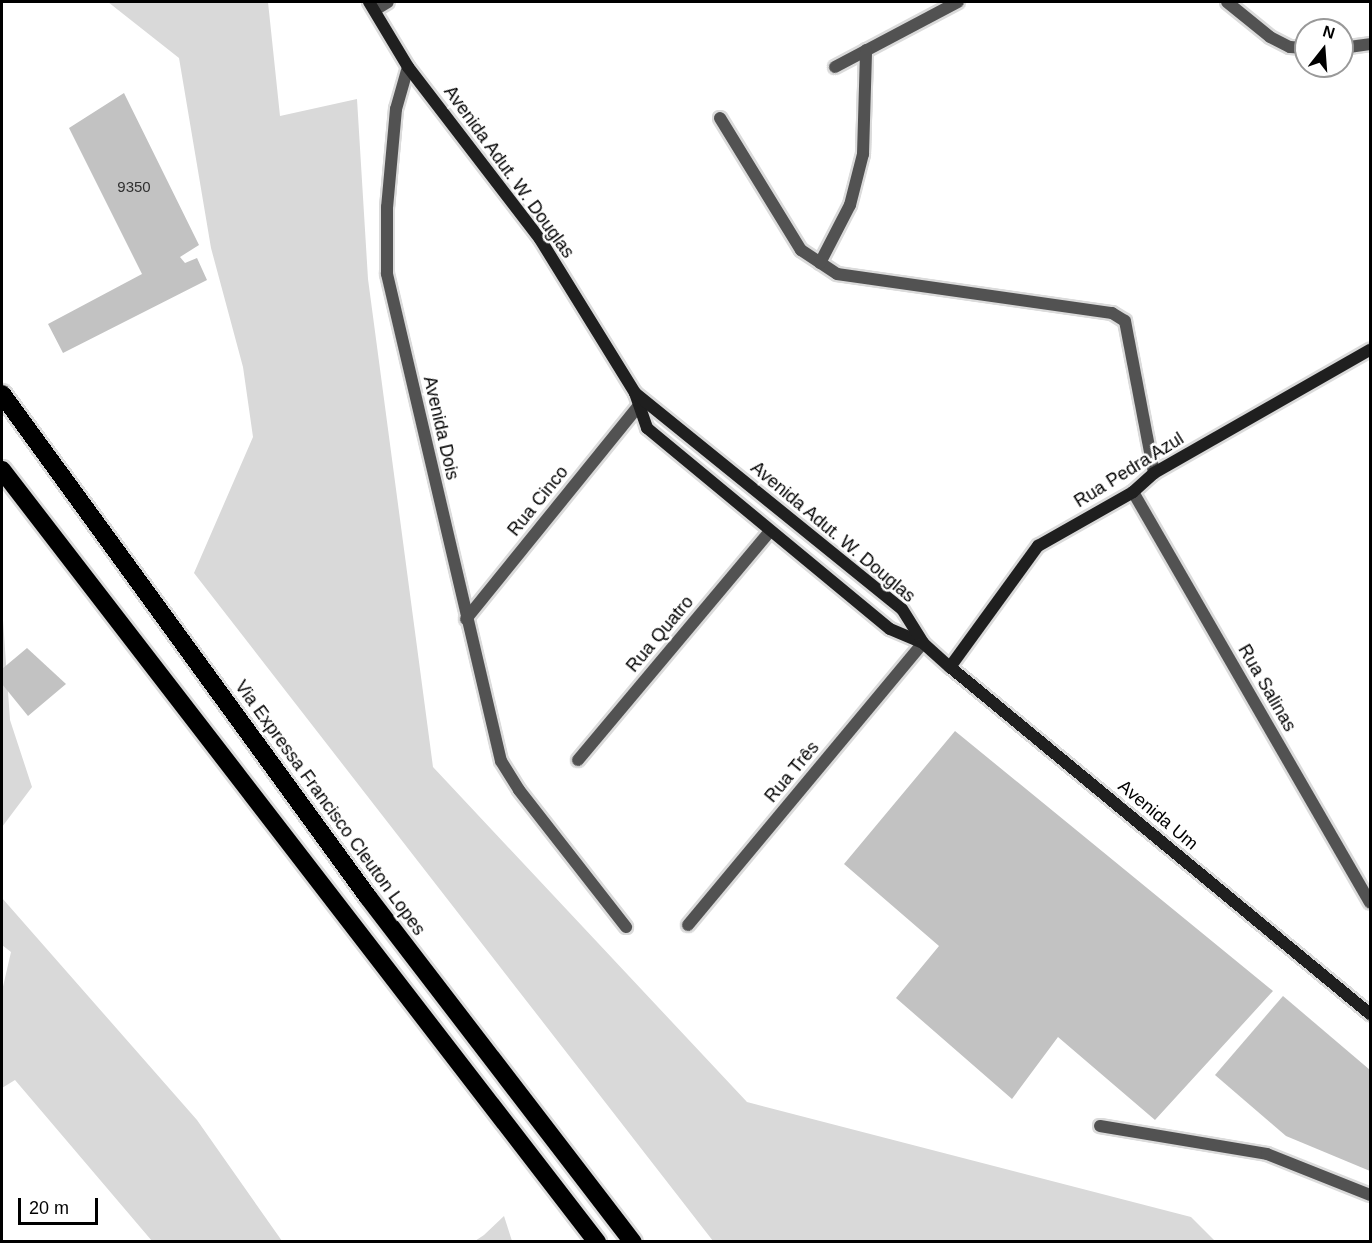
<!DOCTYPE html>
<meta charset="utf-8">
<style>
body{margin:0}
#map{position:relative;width:1372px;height:1243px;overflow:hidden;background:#fff;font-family:Arial,sans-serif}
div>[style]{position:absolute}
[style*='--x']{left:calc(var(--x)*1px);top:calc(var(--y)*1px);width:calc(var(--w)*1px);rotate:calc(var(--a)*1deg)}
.green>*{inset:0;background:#d9d9d9}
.building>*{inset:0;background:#c2c2c2}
.roads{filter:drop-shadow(2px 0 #dbdbdb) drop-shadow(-2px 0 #dbdbdb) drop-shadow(0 2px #dbdbdb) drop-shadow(0 -2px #dbdbdb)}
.lane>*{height:12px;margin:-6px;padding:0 6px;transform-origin:6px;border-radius:6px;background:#525252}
.street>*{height:12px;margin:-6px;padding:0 6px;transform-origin:6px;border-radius:6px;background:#525252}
.secondary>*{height:12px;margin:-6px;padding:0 6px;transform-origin:6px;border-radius:6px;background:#1f1f1f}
.highway>*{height:18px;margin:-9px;padding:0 9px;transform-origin:9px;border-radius:9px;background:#000}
span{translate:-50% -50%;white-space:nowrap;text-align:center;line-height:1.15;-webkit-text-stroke:5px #fff;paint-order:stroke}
.number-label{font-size:15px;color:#303030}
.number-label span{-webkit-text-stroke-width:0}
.street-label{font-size:18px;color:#000}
.frame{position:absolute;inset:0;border:3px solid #000;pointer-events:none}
.north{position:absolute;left:1294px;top:18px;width:60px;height:60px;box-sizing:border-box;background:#fff;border:2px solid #999;border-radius:50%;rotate:17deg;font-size:16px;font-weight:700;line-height:24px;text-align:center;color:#000}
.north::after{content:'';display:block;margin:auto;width:21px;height:27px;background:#000;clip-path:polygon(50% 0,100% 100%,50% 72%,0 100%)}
.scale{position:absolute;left:18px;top:1198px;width:80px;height:27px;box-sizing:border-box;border:3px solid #000;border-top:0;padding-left:8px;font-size:18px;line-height:21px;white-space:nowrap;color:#000;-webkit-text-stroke:4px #fff;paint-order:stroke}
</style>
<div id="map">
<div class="green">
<i style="clip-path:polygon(108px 2px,268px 2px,280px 116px,357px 99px,368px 279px,433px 767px,747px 1102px,1191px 1217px,1215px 1241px,713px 1241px,194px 573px,253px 437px,243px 367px,211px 248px,179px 58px)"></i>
<i style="clip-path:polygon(2px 606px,10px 720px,32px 787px,2px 827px)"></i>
<i style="clip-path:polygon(2px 898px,197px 1120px,282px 1241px,152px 1241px,15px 1080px,2px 1088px,2px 991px,11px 952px,2px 945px)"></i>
<i style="clip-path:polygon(504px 1216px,512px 1241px,475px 1241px,484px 1235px)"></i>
</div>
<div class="building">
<i style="clip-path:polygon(124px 93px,199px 245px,180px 257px,185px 263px,197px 258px,207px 280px,63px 353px,48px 324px,142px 274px,69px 128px)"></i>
<i style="clip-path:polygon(27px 648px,66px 684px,28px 716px,2px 684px,2px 669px)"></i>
<i style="clip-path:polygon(955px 731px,1273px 991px,1155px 1120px,1058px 1037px,1012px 1099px,896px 998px,939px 946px,844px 864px)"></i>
<i style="clip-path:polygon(1283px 996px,1370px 1070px,1370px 1171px,1286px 1136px,1215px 1075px)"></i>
</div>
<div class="roads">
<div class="lane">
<i style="--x:1100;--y:1126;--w:169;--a:9.5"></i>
<i style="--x:1267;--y:1154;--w:111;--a:21.7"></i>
</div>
<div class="street">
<i style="--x:1227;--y:2;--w:55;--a:39.1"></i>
<i style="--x:1270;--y:37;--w:22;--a:27"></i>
<i style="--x:1290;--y:47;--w:16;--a:4"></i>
<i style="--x:375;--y:10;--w:15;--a:-32"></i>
<i style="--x:1342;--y:48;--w:28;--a:-8"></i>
<i style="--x:408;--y:67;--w:44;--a:105.9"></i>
<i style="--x:396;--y:109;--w:98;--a:95.2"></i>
<i style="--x:387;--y:207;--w:67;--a:90"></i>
<i style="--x:387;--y:274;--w:500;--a:76.83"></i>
<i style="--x:501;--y:761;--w:34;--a:58"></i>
<i style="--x:519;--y:790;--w:174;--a:52"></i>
<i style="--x:835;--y:67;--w:139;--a:-27.9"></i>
<i style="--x:720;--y:118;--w:155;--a:58.5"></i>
<i style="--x:801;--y:250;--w:43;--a:33.7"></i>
<i style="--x:837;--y:274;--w:278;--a:8.1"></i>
<i style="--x:1112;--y:313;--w:15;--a:32"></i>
<i style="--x:1125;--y:321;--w:155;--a:79.2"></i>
<i style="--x:820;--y:263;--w:65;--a:-62.7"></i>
<i style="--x:850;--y:205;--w:53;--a:-75.7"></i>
<i style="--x:863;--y:154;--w:104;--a:-88.3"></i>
<i style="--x:1133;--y:492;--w:474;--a:60"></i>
<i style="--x:466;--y:619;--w:275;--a:-51"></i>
<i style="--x:578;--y:760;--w:297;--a:-50"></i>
<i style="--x:688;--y:925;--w:367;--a:-50.2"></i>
</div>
<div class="secondary">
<i style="--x:369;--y:2;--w:76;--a:59"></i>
<i style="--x:408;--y:67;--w:217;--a:52.5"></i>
<i style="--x:540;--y:239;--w:181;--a:58.3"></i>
<i style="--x:635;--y:393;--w:37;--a:71"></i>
<i style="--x:647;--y:428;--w:315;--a:39.6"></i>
<i style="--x:890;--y:629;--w:36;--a:23"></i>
<i style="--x:635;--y:393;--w:343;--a:39"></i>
<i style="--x:902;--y:609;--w:40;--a:58"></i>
<i style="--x:923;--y:643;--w:36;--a:42"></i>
<i style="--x:950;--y:667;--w:545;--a:39.56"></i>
<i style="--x:950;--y:667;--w:150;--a:-54"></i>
<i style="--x:1038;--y:546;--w:109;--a:-29.6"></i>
<i style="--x:1133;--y:492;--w:28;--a:-42"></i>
<i style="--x:1154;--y:473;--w:249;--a:-29.7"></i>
</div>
<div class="highway">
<i style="--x:2;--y:394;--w:622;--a:53.96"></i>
<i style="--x:368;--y:897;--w:435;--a:52.5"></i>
<i style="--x:2;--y:470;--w:975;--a:52.38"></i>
</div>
</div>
<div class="number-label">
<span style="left:134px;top:187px">9350</span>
</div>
<div class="street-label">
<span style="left:509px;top:172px;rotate:54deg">Avenida Adut. W. Douglas</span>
<span style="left:441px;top:428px;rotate:77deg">Avenida Dois</span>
<span style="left:1129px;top:470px;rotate:-32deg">Rua Pedra Azul</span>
<span style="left:538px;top:501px;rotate:-51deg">Rua Cinco</span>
<span style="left:833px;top:532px;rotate:40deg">Avenida Adut. W. Douglas</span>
<span style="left:660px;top:634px;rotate:-50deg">Rua Quatro</span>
<span style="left:1267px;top:688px;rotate:60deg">Rua Salinas</span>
<span style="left:792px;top:772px;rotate:-50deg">Rua Três</span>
<span style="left:330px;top:808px;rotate:54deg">Via Expressa Francisco Cleuton Lopes</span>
<span style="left:1158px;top:815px;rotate:40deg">Avenida Um</span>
</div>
<div class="frame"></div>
<div class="north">N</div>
<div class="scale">20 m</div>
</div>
